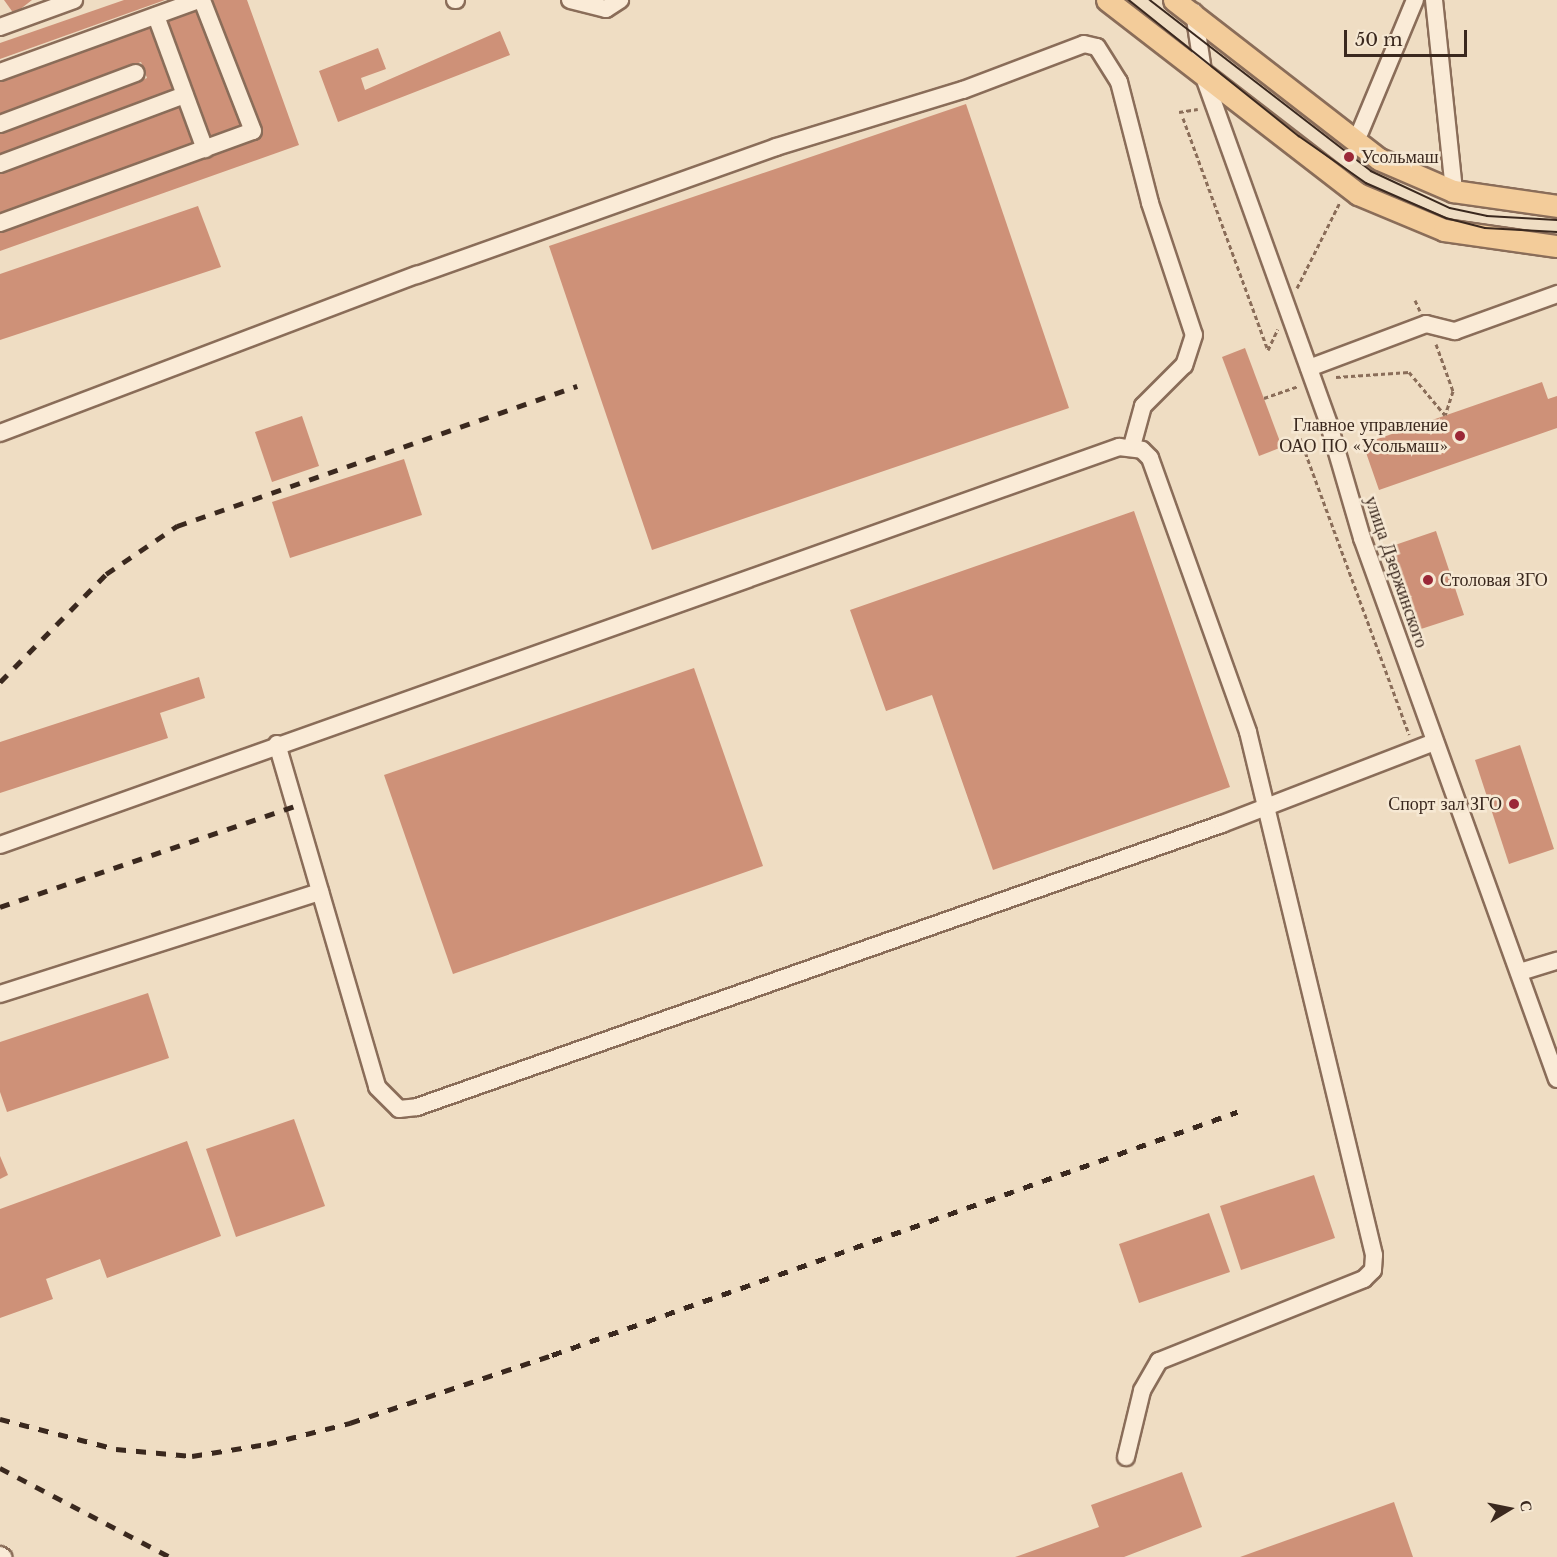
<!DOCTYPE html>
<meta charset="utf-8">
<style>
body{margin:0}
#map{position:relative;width:1557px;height:1557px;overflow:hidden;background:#efddc3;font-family:"Libre Baskerville",serif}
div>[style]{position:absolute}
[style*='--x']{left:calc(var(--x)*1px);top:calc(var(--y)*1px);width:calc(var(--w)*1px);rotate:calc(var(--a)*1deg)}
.building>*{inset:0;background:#ce9178}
.path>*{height:3px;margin-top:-1.5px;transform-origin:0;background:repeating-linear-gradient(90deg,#8a6d59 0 4.5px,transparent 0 7.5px)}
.roads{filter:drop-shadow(2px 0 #8a6d59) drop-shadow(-2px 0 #8a6d59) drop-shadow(0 2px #8a6d59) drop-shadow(0 -2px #8a6d59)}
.minor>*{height:16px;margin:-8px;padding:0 8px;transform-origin:8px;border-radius:8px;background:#faebd7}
.major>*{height:21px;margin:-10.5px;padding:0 10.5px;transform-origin:10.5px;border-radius:10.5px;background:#f3cc9a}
.tram>*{height:1.5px;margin:-0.75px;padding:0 0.75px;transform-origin:0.75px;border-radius:0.75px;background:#3a281e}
.rail>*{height:4.5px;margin-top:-2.25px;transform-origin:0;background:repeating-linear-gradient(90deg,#3a281e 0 10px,transparent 0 20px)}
.dots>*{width:16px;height:16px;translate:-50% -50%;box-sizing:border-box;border:3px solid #f6e8d3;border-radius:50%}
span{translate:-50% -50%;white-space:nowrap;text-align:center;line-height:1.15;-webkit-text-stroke:5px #f6e8d3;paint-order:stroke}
.poi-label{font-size:18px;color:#3a281e}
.left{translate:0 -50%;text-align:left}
.right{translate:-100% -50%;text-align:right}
.street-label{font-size:18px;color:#3a281e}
.north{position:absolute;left:1479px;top:1479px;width:60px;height:60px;-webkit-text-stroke:4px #f6e8d3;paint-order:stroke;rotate:80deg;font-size:16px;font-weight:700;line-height:24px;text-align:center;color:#3a281e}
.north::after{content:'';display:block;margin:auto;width:21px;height:27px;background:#3a281e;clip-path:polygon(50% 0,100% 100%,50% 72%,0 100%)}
.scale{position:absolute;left:1344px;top:30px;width:123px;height:27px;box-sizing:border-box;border:3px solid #3a281e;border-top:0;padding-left:8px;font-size:18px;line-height:21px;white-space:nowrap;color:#3a281e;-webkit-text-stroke:4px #f6e8d3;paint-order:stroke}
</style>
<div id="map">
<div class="building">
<i style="clip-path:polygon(4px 0,32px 0,14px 14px)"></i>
<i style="clip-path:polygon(124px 0,165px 0,0 59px,0 43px)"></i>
<i style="clip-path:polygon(212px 0,247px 0,299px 145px,0 251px,0 232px,262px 137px)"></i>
<i style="clip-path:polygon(199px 8px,243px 127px,210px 138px,168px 20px)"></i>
<i style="clip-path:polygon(151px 24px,175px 89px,0 155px,0 133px,147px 78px,141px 62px,0 115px,0 81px)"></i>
<i style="clip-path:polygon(500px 31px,510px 55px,338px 122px,319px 71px,378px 48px,386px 69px,361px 78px,365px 90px)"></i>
<i style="clip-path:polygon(966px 104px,1069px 408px,652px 550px,549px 246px)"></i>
<i style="clip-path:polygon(181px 106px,195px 145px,0 216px,0 172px)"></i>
<i style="clip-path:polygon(198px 206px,221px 267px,0 340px,0 274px)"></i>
<i style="clip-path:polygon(1245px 348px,1282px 447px,1259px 456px,1222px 357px)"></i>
<i style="clip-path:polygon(1542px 382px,1548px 399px,1557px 396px,1557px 428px,1379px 490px,1363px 444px)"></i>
<i style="clip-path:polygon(302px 416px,319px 466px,272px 482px,255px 432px)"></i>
<i style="clip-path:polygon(404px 459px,422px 515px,290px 558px,272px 502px)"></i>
<i style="clip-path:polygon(1134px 511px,1230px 787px,993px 870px,932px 695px,886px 711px,850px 610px)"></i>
<i style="clip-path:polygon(1436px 531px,1464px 615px,1421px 629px,1392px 546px)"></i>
<i style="clip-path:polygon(694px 668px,763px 866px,453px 974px,384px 775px)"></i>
<i style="clip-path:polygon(199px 677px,205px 698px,160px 713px,168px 738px,0 793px,0 742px)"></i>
<i style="clip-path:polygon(1520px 745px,1554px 849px,1509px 864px,1475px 760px)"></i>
<i style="clip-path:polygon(148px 993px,169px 1058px,7px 1112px,0 1092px,0 1042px)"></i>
<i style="clip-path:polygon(294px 1119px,325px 1206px,236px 1237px,206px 1149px)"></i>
<i style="clip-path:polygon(187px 1141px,221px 1236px,107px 1278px,100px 1259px,46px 1279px,53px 1299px,0 1318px,0 1209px)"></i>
<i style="clip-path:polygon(0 1156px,8px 1175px,0 1179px)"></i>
<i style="clip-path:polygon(1314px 1175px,1335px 1238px,1241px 1270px,1220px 1206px)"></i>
<i style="clip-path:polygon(1209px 1213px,1230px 1272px,1139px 1303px,1119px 1244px)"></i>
<i style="clip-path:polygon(1182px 1472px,1202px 1527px,1124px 1557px,1015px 1557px,1099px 1527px,1091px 1505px)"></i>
<i style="clip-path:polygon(1394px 1502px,1413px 1557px,1240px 1557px)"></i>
</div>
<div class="path">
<i style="--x:1179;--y:112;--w:19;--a:-9"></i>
<i style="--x:1183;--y:118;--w:247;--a:69.9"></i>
<i style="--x:1297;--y:288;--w:96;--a:-63.4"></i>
<i style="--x:1415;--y:300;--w:12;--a:66"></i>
<i style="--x:1436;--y:344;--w:50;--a:70.1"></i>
<i style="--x:1453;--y:391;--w:25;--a:108"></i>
<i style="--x:1268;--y:350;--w:23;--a:-65"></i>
<i style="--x:1336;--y:377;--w:73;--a:-3.9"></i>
<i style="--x:1409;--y:372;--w:56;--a:50.1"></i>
<i style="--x:1264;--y:398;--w:37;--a:-19"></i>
<i style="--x:1300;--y:438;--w:316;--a:69.8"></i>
</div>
<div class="roads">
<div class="minor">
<i style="--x:455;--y:0;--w:1;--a:0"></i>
<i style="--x:570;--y:0;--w:37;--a:14"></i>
<i style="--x:606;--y:9;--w:17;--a:-33"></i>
<i style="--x:1434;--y:0;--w:183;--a:84"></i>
<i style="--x:1194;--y:12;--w:66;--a:81.3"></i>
<i style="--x:1204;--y:77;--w:370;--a:70.2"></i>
<i style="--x:1329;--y:425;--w:118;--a:73.7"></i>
<i style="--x:1362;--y:538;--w:575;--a:70.18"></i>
<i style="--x:156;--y:16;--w:142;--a:69.8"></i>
<i style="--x:0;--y:27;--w:79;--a:-20"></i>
<i style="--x:0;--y:72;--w:212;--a:-19.9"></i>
<i style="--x:0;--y:124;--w:145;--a:-20.6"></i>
<i style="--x:1360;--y:132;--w:143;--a:-67.4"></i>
<i style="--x:0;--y:164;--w:197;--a:-20.5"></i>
<i style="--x:0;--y:223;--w:269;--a:-20"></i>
<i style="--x:253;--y:131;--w:141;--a:-111.3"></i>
<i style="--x:1309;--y:368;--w:125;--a:-20.6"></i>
<i style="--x:1426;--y:324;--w:30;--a:14"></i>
<i style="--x:1455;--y:331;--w:109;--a:-19.9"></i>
<i style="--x:0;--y:433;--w:446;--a:-20.8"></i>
<i style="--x:417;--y:275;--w:381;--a:-19.6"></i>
<i style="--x:776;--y:147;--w:195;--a:-17"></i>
<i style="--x:963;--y:90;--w:129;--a:-20.8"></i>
<i style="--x:1084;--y:44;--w:13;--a:13"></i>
<i style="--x:1097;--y:47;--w:41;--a:57.8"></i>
<i style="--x:1119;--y:82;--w:125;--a:75.6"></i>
<i style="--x:1150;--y:203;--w:139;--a:71.6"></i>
<i style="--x:1194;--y:335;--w:32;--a:108"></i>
<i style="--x:1184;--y:365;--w:58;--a:135"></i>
<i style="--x:1143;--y:406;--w:41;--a:105.4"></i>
<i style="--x:277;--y:744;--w:357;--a:73.7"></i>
<i style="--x:377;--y:1087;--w:31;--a:45"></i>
<i style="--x:399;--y:1109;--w:18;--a:-6"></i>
<i style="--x:417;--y:1107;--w:853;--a:-19.37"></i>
<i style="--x:1222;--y:824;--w:228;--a:-21.1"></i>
<i style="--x:0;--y:845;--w:1188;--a:-19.58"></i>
<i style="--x:1119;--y:447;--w:23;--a:7"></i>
<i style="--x:1142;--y:450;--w:11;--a:45"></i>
<i style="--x:1150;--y:458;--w:291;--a:70.3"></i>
<i style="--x:1248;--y:732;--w:538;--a:76.45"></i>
<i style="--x:1374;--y:1255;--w:15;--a:94"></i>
<i style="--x:1373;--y:1270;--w:13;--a:135"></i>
<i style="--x:1364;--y:1279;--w:221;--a:158.2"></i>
<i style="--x:1159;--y:1361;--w:34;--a:120"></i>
<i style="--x:1142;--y:1391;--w:68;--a:103.6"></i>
<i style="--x:1520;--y:972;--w:39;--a:-17"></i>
<i style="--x:0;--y:994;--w:336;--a:-17.7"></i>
<i style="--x:0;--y:1555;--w:4;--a:34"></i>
</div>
<div class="major">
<i style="--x:1107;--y:0;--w:317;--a:37.7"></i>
<i style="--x:1358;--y:194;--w:93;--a:22.7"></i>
<i style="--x:1444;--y:230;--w:114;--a:8.1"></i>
<i style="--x:1174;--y:0;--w:259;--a:37.8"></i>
<i style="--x:1379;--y:159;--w:81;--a:23.4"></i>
<i style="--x:1453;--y:191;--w:105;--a:8.2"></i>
</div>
</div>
<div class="tram">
<i style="--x:1129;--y:0;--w:218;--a:38.7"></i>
<i style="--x:1299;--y:136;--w:82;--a:35"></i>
<i style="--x:1366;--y:183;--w:87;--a:23.6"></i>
<i style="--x:1446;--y:218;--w:40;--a:14.4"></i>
<i style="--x:1485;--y:228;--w:72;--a:3.2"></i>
<i style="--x:1150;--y:0;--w:279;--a:37.7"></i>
<i style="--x:1371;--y:171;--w:87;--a:25.1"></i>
<i style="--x:1450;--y:208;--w:38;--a:12"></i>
<i style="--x:1487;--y:216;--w:70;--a:3.3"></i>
</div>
<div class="rail">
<i style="--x:0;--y:682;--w:151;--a:-45.5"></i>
<i style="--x:106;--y:574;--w:86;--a:-34.1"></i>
<i style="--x:177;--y:526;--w:424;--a:-19.3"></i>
<i style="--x:0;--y:907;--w:312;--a:-18.9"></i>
<i style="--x:0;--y:1419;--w:120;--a:14.5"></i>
<i style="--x:116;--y:1449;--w:76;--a:5.3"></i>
<i style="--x:192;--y:1456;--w:76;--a:-9.1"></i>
<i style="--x:267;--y:1444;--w:86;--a:-14.2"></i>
<i style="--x:350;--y:1423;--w:213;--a:-18.6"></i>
<i style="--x:552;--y:1355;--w:727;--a:-19.53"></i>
<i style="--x:0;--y:1468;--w:192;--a:27.6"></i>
</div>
<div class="dots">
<i style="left:1349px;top:157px;background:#9b2837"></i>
<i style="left:1460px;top:436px;background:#9b2837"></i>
<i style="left:1428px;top:580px;background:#9b2837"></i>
<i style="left:1514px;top:804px;background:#9b2837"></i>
</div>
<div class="poi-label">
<span class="left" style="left:1361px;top:157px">Усольмаш</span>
<span class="right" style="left:1448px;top:436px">Главное управление<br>ОАО ПО «Усольмаш»</span>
<span class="left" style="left:1440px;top:580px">Столовая ЗГО</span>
<span class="right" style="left:1502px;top:804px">Спорт зал ЗГО</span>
</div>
<div class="street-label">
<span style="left:1396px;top:572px;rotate:71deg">улица Дзержинского</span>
</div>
<div class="north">С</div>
<div class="scale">50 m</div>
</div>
